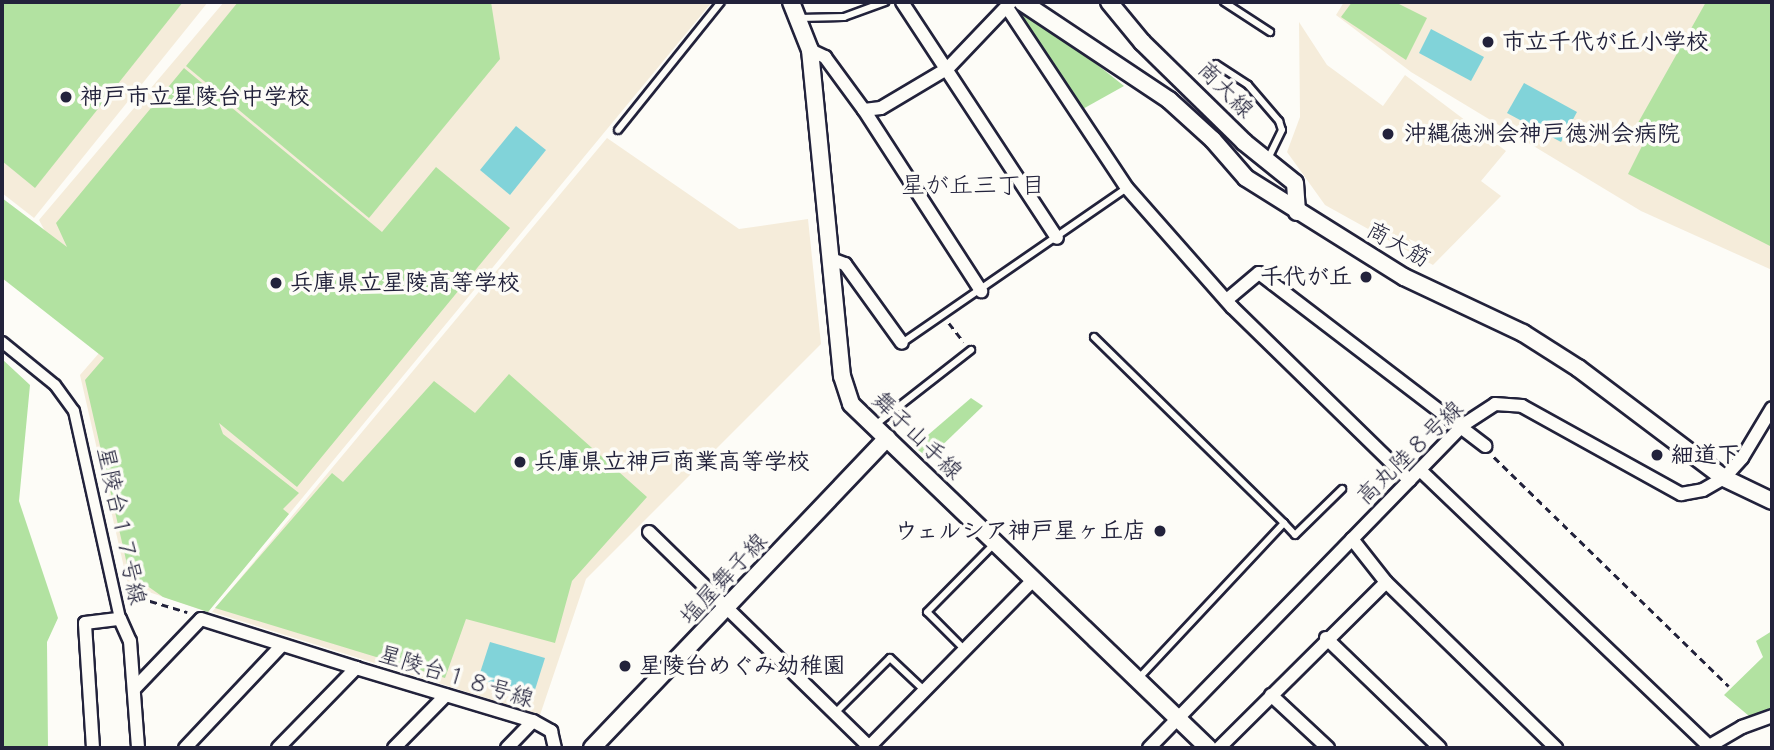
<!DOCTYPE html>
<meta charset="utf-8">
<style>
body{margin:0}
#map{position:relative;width:1774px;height:750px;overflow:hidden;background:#fdfcf7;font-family:"Architects Daughter","Klee One",sans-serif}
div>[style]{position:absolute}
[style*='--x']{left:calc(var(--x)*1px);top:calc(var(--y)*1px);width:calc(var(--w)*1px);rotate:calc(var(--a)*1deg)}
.built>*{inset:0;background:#f5ecda}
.green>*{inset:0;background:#b2e2a1}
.water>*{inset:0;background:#81d3d9}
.path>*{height:2.5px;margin-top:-1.25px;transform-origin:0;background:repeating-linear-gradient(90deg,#22223b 0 7px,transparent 0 12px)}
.roads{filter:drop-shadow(2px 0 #22223b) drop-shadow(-2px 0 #22223b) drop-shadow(0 2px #22223b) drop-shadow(0 -2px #22223b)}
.service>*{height:6px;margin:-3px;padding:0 3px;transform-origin:3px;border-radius:3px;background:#fdfcf7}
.pedestrian>*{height:10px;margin:-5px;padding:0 5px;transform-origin:5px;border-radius:5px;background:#fdfcf7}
.minor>*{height:12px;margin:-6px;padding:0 6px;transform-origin:6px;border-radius:6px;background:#fdfcf7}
.tertiary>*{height:16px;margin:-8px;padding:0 8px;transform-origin:8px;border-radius:8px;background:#fdfcf7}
.dots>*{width:19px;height:19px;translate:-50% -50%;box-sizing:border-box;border:4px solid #fdfcf7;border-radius:50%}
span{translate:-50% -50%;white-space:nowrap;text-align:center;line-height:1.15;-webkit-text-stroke:7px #fdfcf7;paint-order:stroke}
.poi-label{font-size:23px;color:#22223b;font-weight:700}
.left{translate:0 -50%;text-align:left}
.right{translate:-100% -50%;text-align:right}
.street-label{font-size:23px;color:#22223b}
.neighbourhood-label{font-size:24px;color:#22223b}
.frame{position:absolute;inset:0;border:4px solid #22223b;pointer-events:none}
</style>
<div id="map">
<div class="built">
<i style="clip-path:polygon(2px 2px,208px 2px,34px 218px,2px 193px)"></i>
<i style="clip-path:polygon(224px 2px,712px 2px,208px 612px,128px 585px,80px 375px,106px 345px,39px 220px)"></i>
<i style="clip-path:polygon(1344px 2px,1772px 2px,1772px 270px,1641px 211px,1411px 72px,1336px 15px)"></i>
<i style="clip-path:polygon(1299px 22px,1327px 65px,1383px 106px,1405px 75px,1506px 151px,1481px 181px,1501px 196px,1433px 265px,1325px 205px,1287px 152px,1300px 117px)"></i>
<i style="clip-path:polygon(607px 138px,739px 229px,808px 219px,821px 344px,586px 579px,540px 715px,212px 612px)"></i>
</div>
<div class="green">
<i style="clip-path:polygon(4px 2px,183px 2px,35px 188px,2px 161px)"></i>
<i style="clip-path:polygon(238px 2px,491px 2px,500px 59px,369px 218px,186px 66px)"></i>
<i style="clip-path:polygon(1352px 2px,1395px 2px,1427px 18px,1406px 60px,1341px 17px)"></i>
<i style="clip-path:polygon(1706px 2px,1772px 2px,1772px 247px,1628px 174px,1642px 146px,1634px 130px)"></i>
<i style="clip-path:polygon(1015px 3px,1104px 70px,1124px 86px,1081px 110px,1013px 8px)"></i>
<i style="clip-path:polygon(184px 68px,382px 232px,436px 167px,510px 228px,297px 487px,219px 423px,223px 434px,299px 493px,283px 509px,289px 514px,208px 612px,163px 597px,129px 573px,85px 380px,104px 358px,2px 278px,2px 198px,67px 247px,56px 223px)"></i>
<i style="clip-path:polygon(2px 359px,30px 385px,19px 501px,58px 618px,47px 642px,48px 748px,2px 748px)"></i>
<i style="clip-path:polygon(509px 374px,647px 497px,572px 581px,555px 643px,466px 619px,445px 678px,215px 608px,332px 473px,343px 482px,434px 381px,475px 413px)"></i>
<i style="clip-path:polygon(971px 398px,983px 406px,929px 458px,914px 447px)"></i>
<i style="clip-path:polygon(1772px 631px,1772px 708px,1749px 716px,1724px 695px,1763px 657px,1756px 641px)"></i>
</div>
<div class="water">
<i style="clip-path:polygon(1431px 29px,1484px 57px,1471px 81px,1419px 53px)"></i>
<i style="clip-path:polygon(1524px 83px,1577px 112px,1561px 142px,1507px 113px)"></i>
<i style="clip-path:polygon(516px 126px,546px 150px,510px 195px,480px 170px)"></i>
<i style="clip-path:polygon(490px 642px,545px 658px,533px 696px,478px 679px)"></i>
</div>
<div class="path">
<i style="--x:949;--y:323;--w:24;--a:52"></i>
<i style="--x:1494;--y:457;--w:328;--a:44.3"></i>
<i style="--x:127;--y:594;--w:63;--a:16.7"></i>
</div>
<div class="roads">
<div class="service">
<i style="--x:1224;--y:2;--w:55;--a:33.1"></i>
<i style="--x:799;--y:18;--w:45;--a:-1.3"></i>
<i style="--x:844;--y:17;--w:44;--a:-20.1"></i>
<i style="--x:1216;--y:64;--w:38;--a:33"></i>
<i style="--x:1248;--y:85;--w:48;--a:49.3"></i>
<i style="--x:1279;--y:121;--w:9;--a:72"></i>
<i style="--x:1282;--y:130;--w:32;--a:116"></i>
<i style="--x:618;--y:130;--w:164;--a:-51.2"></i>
<i style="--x:1094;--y:337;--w:266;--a:44.4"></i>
<i style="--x:1284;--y:523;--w:212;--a:133.1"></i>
<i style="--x:902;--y:343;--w:273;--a:-34.6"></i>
<i style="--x:875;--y:425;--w:122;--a:-38"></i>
<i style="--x:1284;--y:523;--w:16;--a:47"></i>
<i style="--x:1295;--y:535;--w:66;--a:-44.4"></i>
<i style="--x:964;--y:649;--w:52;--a:-135"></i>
<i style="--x:927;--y:612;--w:95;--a:-45.4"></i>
<i style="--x:834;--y:714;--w:79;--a:-45"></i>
<i style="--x:890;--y:658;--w:47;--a:43.3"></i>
</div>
<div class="pedestrian">
<i style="--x:2;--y:342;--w:68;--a:39.1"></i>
<i style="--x:55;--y:385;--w:32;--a:54"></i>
<i style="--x:74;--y:411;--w:213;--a:77.5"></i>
</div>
<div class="minor">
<i style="--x:902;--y:2;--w:282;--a:56.7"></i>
<i style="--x:1008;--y:9;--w:215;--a:56.4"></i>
<i style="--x:1127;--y:188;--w:159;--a:48.6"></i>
<i style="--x:1232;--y:307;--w:248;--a:44.3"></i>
<i style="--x:810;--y:50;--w:17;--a:25"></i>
<i style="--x:825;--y:57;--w:66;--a:53.7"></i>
<i style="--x:864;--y:110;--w:17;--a:-7"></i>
<i style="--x:881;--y:108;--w:78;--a:-30.8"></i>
<i style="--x:948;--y:68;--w:91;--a:-46.3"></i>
<i style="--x:864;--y:110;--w:216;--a:57.1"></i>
<i style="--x:831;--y:259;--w:15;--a:20"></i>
<i style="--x:845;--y:264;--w:97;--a:54.2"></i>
<i style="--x:1229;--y:298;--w:39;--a:-40"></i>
<i style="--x:1259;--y:273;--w:285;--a:37.4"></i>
<i style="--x:1420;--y:470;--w:400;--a:43.7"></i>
<i style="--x:649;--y:532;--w:309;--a:44.3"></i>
<i style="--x:1352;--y:539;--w:55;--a:51.7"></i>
<i style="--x:1386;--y:582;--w:238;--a:44.3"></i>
<i style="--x:1326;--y:638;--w:158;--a:44"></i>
<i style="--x:135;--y:688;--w:95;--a:-46.3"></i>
<i style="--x:201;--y:619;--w:163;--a:17.5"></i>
<i style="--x:1271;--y:695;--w:78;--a:42.9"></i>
<i style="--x:93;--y:748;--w:125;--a:-93.7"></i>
<i style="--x:85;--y:623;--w:35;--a:-7"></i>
<i style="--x:120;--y:619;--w:24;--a:66"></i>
<i style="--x:130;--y:641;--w:107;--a:85.7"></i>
<i style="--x:185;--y:748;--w:141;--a:-46.7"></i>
<i style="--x:278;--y:748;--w:112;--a:-45.7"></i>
<i style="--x:356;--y:668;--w:185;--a:16.7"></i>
<i style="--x:533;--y:721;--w:21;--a:29"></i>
<i style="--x:551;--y:731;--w:17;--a:77"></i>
<i style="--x:394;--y:748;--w:74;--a:-45.5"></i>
<i style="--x:507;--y:748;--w:37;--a:-46"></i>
<i style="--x:868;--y:748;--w:237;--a:-45.5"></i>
<i style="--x:1149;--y:748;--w:450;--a:-45.8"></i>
<i style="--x:1463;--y:425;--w:38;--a:-33"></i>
<i style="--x:1495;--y:404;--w:27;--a:4"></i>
<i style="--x:1522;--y:406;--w:182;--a:29"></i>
<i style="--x:1681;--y:494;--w:22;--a:-10"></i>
<i style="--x:1703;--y:490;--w:24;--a:-30"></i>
<i style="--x:1724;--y:478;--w:27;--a:-48"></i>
<i style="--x:1742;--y:458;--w:58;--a:-59"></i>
<i style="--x:1219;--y:748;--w:235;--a:-44.8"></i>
<i style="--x:1706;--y:748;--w:42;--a:-30.3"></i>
<i style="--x:1742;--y:727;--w:32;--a:-20"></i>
</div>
<div class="tertiary">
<i style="--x:791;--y:2;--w:52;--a:68.4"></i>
<i style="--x:810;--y:50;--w:328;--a:84.4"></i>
<i style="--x:842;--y:376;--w:29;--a:72"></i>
<i style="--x:851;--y:404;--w:496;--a:43.9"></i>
<i style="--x:1022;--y:2;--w:177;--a:33.7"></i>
<i style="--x:1169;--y:100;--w:59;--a:42.3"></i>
<i style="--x:1213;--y:140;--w:50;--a:49"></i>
<i style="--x:1246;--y:178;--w:186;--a:32.1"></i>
<i style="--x:1404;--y:277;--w:132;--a:25.2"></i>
<i style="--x:1523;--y:333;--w:65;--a:32.5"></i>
<i style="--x:1578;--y:368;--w:183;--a:37"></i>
<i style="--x:1724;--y:478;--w:53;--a:25.6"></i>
<i style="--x:1109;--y:2;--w:52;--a:50.5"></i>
<i style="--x:1142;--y:42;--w:143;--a:44.4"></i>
<i style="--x:1244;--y:142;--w:65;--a:38.8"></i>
<i style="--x:1295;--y:183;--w:29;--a:86"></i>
<i style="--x:592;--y:748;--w:428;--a:-46.4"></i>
</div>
</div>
<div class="dots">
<i style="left:1488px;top:42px;background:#22223b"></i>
<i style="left:66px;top:97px;background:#22223b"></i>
<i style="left:1388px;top:134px;background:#22223b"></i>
<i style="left:1366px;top:277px;background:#22223b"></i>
<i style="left:276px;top:283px;background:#22223b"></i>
<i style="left:1657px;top:455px;background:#22223b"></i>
<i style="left:520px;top:462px;background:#22223b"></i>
<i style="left:1160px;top:531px;background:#22223b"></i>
<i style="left:625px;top:666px;background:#22223b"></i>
</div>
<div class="poi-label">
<span class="left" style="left:1502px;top:42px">市立千代が丘小学校</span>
<span class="left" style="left:80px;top:97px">神戸市立星陵台中学校</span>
<span class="left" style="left:1404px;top:134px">沖縄徳洲会神戸徳洲会病院</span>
<span class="right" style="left:1352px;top:277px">千代が丘</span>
<span class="left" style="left:290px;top:283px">兵庫県立星陵高等学校</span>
<span class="left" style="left:1671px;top:455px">細道下</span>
<span class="left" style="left:534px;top:462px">兵庫県立神戸商業高等学校</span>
<span class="right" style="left:1146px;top:531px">ウェルシア神戸星ヶ丘店</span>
<span class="left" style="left:639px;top:666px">星陵台めぐみ幼稚園</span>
</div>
<div class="street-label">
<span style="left:1225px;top:90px;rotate:45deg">商大線</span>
<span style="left:1398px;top:245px;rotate:29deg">商大筋</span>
<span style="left:917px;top:436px;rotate:44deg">舞子山手線</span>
<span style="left:1410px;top:453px;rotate:-44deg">高丸陸８号線</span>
<span style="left:121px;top:526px;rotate:78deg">星陵台１７号線</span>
<span style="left:724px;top:579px;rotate:-47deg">塩屋舞子線</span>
<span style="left:456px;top:677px;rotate:17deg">星陵台１８号線</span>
</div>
<div class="neighbourhood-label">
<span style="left:973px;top:187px">星が丘三丁目</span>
</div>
<div class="frame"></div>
</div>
